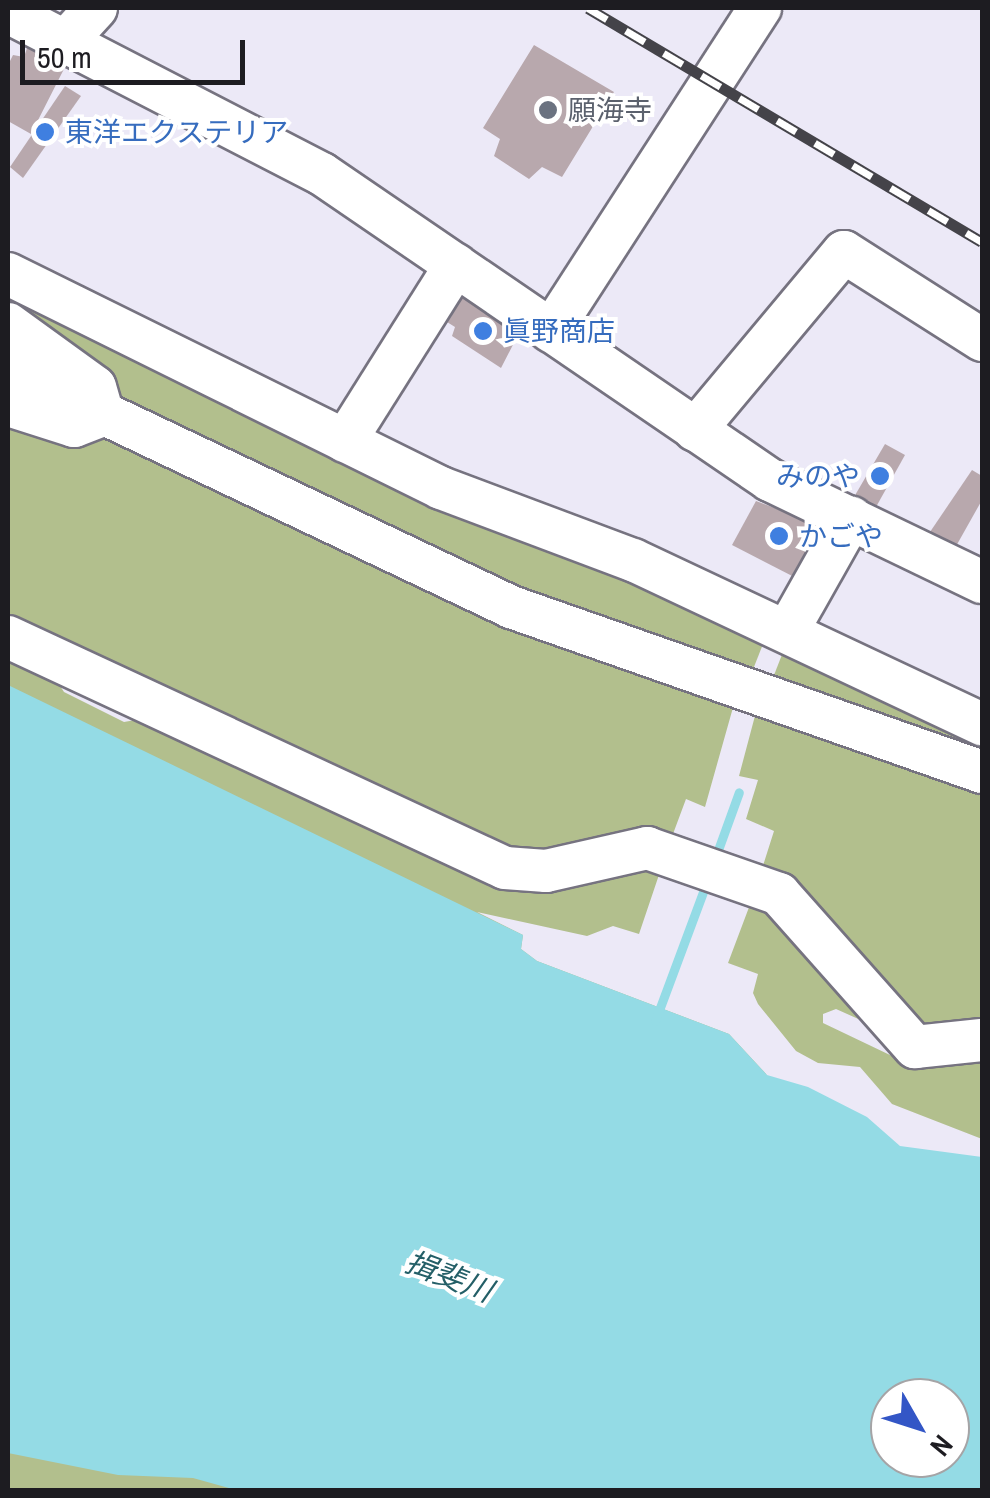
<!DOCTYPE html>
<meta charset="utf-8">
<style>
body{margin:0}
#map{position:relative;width:990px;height:1498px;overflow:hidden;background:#ece9f7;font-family:"Archivo Narrow","Noto Sans JP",sans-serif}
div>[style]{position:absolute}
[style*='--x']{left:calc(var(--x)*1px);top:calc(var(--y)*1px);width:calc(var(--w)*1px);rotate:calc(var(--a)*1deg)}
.green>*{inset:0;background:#b2bf8d}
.water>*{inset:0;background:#94dbe5}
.stream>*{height:9px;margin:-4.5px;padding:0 4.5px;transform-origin:4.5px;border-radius:4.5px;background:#94dbe5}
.building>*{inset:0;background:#b8a8ad}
.roads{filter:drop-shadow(2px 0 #767380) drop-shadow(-2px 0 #767380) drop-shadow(0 2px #767380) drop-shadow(0 -2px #767380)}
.minor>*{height:42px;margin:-21px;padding:0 21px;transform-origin:21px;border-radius:21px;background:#fff}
.rail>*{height:11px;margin-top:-5.5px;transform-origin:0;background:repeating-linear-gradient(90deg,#fff 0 22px,#444349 0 44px);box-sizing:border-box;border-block:2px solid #444349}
.dots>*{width:28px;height:28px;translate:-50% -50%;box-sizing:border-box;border:5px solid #fff;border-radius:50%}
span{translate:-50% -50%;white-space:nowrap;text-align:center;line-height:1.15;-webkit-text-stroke:8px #fff;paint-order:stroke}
.worship-label{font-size:28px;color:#5b616d}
.left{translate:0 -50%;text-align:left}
.shop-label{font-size:28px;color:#366cbe}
.right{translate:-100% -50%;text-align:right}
.water-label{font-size:30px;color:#245f67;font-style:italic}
.frame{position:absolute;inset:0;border:10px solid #1d1c21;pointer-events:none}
.north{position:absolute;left:870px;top:1378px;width:100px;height:100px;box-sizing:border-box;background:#fff;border:2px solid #a5a4a6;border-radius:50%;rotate:129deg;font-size:28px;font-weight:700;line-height:40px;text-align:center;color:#1d1c21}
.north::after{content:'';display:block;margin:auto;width:35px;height:45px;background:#3356c6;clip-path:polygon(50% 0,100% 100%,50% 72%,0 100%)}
.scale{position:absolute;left:20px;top:40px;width:225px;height:45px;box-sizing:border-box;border:5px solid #1d1c21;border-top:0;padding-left:12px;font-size:30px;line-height:35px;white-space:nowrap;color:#1d1c21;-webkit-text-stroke:8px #fff;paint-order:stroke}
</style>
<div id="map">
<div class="green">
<i style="clip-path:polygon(8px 292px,734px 617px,765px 639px,750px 677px,516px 596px,130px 415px,8px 314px)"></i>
<i style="clip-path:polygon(8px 418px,116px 437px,734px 704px,705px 807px,686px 799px,670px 842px,544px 858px,509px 852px,8px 623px)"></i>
<i style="clip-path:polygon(8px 652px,51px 672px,64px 692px,124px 722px,152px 717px,494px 876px,664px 860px,639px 934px,613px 926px,587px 936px,477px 912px,523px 935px,521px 949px,537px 961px,729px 1034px,767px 1075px,8px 705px)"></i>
<i style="clip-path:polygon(783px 652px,982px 739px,982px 762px,769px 688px)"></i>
<i style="clip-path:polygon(756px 712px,982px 790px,982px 1026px,913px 1031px,760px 875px,774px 831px,746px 819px,758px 780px,739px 776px)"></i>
<i style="clip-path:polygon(754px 894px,883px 1030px,836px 1009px,823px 1014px,823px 1023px,913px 1066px,982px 1059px,982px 1139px,892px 1104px,860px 1067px,818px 1063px,796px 1051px,758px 1004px,753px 993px,758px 974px,728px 963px)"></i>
<i style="clip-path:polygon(8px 1422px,324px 1490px,8px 1490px)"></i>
</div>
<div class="water">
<i style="clip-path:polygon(evenodd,8px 685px,523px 935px,521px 949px,537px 961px,729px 1034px,767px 1075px,808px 1087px,867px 1117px,900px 1146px,982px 1157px,982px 1490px,236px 1490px,193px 1478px,118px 1475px,8px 1453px,8px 685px,890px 1398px,950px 1398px,950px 1458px,890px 1458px,890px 1398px)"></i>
</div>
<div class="stream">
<i style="--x:714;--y:861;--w:73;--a:-70.1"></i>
<i style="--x:655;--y:1021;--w:149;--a:-69.6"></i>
</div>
<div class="building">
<i style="clip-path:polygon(534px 45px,614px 92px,562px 177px,542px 167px,529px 179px,494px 156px,500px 139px,483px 128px)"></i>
<i style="clip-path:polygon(27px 48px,66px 65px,31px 134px,8px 121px,8px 65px,13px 55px,24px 57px)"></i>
<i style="clip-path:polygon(65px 86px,81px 96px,23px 178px,10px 167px)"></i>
<i style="clip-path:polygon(460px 291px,518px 335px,501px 368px,452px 336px,455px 327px,439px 317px)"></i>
<i style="clip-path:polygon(885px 444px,905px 455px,876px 507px,854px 497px)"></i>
<i style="clip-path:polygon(972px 470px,982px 476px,982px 500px,955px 548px,930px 532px)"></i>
<i style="clip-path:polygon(756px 501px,826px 527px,800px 580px,732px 545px)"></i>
</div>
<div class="roads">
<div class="minor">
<i style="--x:8;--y:12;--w:353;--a:27.3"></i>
<i style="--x:322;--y:174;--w:543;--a:34.33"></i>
<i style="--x:770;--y:480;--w:235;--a:25.7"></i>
<i style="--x:65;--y:42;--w:46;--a:-47.6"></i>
<i style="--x:8;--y:274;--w:483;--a:26.3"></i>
<i style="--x:441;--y:488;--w:205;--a:20.6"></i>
<i style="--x:633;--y:560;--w:386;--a:25.2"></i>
<i style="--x:8;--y:324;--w:107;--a:35.9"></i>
<i style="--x:95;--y:387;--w:29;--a:74"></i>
<i style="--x:103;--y:415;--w:31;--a:159"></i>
<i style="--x:74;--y:426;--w:69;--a:-162.3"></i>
<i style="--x:551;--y:331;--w:385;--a:-57.1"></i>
<i style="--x:8;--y:368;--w:557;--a:25.41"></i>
<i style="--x:511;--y:607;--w:499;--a:19.3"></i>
<i style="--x:695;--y:430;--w:232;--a:-50.1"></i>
<i style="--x:844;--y:252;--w:164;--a:32.5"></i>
<i style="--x:345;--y:441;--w:208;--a:-57.8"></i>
<i style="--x:788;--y:630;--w:129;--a:-60.6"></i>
<i style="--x:8;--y:637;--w:548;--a:24.93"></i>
<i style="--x:505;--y:868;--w:41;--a:4.2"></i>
<i style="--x:546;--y:871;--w:104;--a:-12.8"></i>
<i style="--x:647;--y:848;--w:140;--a:19.2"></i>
<i style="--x:779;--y:894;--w:205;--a:48.4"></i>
<i style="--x:915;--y:1047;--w:67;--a:-6"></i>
</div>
</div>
<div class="rail">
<i style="--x:588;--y:8;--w:458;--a:30.7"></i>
</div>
<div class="dots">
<i style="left:548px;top:110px;background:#6b7280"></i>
<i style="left:45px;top:132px;background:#3f7fe0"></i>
<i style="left:483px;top:331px;background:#3f7fe0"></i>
<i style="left:880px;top:476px;background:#3f7fe0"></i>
<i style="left:779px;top:536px;background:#3f7fe0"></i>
</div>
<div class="worship-label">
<span class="left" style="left:568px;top:110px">願海寺</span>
</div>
<div class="shop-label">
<span class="left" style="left:65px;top:132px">東洋エクステリア</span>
<span class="left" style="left:503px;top:331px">眞野商店</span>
<span class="right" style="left:860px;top:476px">みのや</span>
<span class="left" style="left:799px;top:536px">かごや</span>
</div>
<div class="water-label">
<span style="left:449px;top:1276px;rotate:21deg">揖斐川</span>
</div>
<div class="frame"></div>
<div class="north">N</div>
<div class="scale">50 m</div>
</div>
